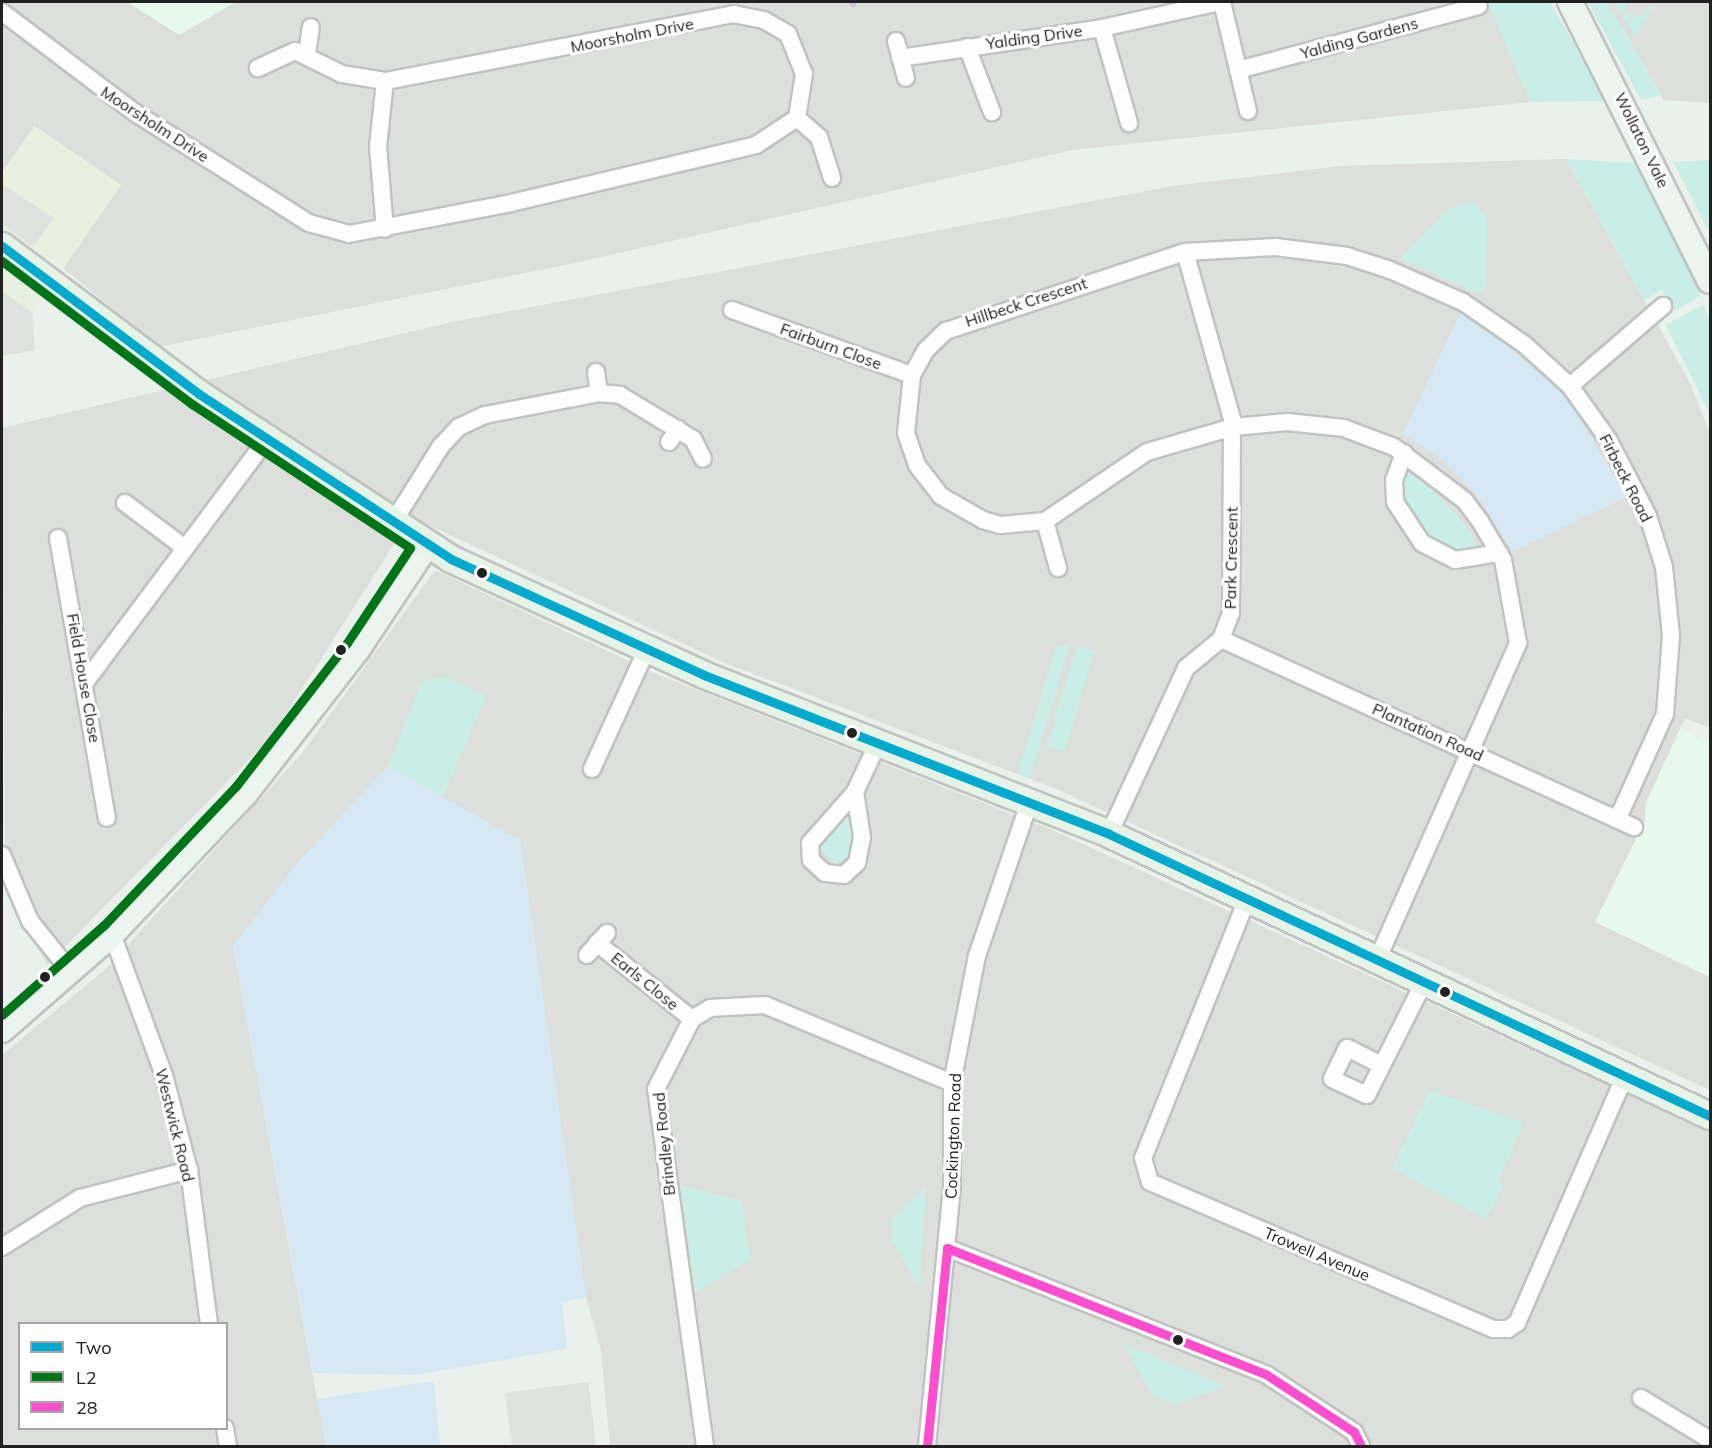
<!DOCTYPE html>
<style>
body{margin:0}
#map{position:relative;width:1712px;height:1448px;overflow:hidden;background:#eaf0eb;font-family:Mulish,sans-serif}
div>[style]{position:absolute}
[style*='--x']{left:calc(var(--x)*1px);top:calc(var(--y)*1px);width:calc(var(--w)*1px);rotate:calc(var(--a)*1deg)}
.residential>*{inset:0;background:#dcdfdc}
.commercial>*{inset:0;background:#e8f1e0}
.education>*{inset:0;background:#e7f8ed}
.grass>*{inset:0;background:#c9eee8}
.park>*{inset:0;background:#d6e8f4}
.parking>*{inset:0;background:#e0e2e0}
.stream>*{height:4.5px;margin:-2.25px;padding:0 2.25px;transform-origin:2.25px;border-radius:2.25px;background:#d4bee3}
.roads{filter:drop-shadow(2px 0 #c0c3c1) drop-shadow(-2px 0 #c0c3c1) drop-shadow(0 2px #c0c3c1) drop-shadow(0 -2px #c0c3c1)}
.street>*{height:16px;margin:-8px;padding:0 8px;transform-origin:8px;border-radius:8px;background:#fcfdfc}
.secondary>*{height:24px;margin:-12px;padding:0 12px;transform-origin:12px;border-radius:12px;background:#ecf4ef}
.primary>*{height:26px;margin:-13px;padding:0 13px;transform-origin:13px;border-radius:13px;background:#e7f3e6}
.bus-1>*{height:9px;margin:-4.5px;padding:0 4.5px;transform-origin:4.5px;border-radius:4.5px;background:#00a9ce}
.bus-2>*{height:9px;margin:-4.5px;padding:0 4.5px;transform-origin:4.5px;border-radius:4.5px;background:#007517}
.bus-3>*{height:9px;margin:-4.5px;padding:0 4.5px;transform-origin:4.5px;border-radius:4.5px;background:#ff4dcf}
.dots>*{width:16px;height:16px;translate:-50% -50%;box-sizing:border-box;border:3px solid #fff;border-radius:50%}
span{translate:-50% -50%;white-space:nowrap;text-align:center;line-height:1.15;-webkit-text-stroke:6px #fff;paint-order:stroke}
.street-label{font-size:16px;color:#212121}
.frame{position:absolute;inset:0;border:3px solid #212121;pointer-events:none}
.legend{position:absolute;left:18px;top:1322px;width:210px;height:108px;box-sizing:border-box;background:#fff;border:2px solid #a6a6a6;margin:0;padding:8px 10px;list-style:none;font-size:18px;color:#212121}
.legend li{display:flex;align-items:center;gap:12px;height:30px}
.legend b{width:30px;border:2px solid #a6a6a6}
</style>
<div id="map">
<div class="residential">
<i style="clip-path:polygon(2px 2px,1489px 2px,1530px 102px,1072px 150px,570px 264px,158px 347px,62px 267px,121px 185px,34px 126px,2px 173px)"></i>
<i style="clip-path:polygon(1607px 2px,1710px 2px,1710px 103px,1664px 100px)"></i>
<i style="clip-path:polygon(1566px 159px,1691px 385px,1710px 434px,1710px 728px,1685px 718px,1646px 803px,1645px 821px,1595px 922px,1710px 977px,1710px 1090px,1054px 788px,725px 663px,411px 517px,272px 736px,47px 965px,5px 888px,2px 428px,452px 322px,1173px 186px,1340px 166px)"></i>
<i style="clip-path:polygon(evenodd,435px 570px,652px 672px,1050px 829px,1710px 1132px,1710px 1446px,610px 1446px,601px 1350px,586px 1297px,520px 840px,233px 946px,326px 1446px,2px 1446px,2px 1055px,106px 969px,303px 752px,435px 570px,20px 1324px,226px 1324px,226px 1428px,20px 1428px,20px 1324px)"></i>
</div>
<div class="commercial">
<i style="clip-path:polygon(34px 126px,121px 185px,33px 312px,35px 350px,2px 356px,2px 173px)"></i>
</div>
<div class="education">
<i style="clip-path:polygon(127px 2px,236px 2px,179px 35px)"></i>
<i style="clip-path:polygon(1681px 727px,1699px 741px,1701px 735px,1710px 740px,1710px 977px,1595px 922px,1645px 821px,1646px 803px)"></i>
</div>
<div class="grass">
<i style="clip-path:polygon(1488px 2px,1550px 2px,1606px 101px,1530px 102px)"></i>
<i style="clip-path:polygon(1588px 2px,1607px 2px,1661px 95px,1641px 100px)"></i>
<i style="clip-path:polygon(1615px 2px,1627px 2px,1625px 10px,1634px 18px,1655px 5px,1635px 36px)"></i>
<i style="clip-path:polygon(1566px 159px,1637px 163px,1701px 296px,1674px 311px,1661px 290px,1644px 300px)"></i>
<i style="clip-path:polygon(1710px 160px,1710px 233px,1673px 162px)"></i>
<i style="clip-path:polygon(1473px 201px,1487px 218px,1486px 284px,1480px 294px,1400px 259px,1448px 209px)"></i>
<i style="clip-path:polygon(1703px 305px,1710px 318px,1710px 414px,1666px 325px)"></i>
<i style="clip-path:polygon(1405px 474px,1414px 474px,1451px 509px,1471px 532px,1475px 550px,1464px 555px,1435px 545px,1404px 508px,1400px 480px)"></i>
<i style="clip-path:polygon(1070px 644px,1030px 779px,1017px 774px,1056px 647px)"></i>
<i style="clip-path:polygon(1077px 646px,1094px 651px,1065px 752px,1047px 746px)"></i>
<i style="clip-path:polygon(445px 677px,486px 696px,443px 797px,388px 766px,422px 681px)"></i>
<i style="clip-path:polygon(852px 806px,853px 856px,835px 864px,820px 848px,823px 836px)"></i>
<i style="clip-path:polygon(1430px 1090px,1524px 1123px,1498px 1182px,1504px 1185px,1486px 1219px,1392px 1168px)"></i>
<i style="clip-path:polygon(681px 1186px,742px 1201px,750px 1260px,695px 1293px)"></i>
<i style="clip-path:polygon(926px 1186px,920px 1289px,891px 1239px,892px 1219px)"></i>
<i style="clip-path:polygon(1124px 1344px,1225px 1386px,1176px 1405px,1151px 1394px)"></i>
</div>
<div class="park">
<i style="clip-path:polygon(1460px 313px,1498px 338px,1566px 397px,1627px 497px,1512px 552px,1476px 494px,1440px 458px,1403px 434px)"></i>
<i style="clip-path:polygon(388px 766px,520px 840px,586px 1297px,562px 1302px,567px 1349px,415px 1375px,313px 1373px,233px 946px,297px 863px)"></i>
<i style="clip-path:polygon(434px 1381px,440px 1446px,326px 1446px,317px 1399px)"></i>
</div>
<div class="parking">
<i style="clip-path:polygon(2px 184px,54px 218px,33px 247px,2px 224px)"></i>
<i style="clip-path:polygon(2px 291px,32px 312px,35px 350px,2px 356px)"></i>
<i style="clip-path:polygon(588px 1382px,596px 1446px,512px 1446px,505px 1393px)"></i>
</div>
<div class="stream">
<i style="--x:851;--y:2;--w:3;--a:45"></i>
</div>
<div class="roads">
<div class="street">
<i style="--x:1222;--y:2;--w:112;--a:76.6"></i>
<i style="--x:2;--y:12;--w:169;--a:37.1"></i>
<i style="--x:137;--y:114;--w:204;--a:32.4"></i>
<i style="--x:309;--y:223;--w:41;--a:15.4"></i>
<i style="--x:349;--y:234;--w:165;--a:-10.8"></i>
<i style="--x:511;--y:203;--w:252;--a:-13.3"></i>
<i style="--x:756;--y:145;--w:49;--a:-33.4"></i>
<i style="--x:797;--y:118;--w:45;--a:-81"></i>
<i style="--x:804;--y:74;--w:43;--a:-111.8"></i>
<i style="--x:788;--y:34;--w:28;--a:-150"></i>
<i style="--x:764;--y:20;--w:31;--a:-169"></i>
<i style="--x:734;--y:14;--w:355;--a:169.1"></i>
<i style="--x:385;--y:81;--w:44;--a:-170.8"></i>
<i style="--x:342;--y:74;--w:52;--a:-153.9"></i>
<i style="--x:295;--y:51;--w:41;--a:155.3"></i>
<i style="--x:1102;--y:28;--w:99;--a:74.1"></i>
<i style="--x:896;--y:41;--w:38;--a:75"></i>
<i style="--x:967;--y:47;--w:70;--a:69"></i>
<i style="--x:307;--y:54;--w:27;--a:-82"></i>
<i style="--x:900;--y:58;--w:204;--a:-8.4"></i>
<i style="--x:1102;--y:28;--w:121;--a:-12.4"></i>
<i style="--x:1238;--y:70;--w:249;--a:-14.9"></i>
<i style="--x:385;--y:81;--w:65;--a:96.1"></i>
<i style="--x:378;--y:146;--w:83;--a:85.2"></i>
<i style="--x:797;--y:118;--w:29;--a:41"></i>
<i style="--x:819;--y:137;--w:43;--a:72.4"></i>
<i style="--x:732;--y:310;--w:191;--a:19.9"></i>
<i style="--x:596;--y:372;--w:21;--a:82"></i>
<i style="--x:1570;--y:386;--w:123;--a:-40.7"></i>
<i style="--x:669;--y:442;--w:16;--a:-55"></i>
<i style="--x:1404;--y:453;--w:29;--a:110"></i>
<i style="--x:1394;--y:480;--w:22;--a:87"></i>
<i style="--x:1395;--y:502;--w:49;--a:56.6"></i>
<i style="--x:1422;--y:543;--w:37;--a:27"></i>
<i style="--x:1455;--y:560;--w:45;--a:-9"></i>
<i style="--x:125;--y:503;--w:75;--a:36.9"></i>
<i style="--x:1045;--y:521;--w:49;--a:74.5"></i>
<i style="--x:392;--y:524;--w:92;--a:-57.9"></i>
<i style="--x:441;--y:446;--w:26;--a:-47"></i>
<i style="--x:459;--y:427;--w:29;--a:-25"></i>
<i style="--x:485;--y:415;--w:116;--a:-10.9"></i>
<i style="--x:599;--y:393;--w:21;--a:5"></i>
<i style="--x:620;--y:395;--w:85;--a:31.1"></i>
<i style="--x:693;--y:439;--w:22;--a:63"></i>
<i style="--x:58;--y:538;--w:284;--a:80.1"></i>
<i style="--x:1221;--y:639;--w:454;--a:24.5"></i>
<i style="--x:86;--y:681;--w:301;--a:-53.2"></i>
<i style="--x:592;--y:769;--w:130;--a:-65.4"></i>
<i style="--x:855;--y:792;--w:68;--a:131.4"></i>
<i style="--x:810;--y:843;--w:17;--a:87"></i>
<i style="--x:811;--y:860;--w:19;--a:43"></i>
<i style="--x:825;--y:873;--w:19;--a:6"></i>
<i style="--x:844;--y:875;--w:18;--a:-43"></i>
<i style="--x:857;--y:863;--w:26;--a:-79"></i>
<i style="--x:862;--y:837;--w:46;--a:-98.8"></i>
<i style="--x:855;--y:792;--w:54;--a:-64.9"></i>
<i style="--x:1109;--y:834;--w:183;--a:-65.1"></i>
<i style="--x:1186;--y:668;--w:45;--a:-39.6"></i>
<i style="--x:1221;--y:639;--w:28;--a:-69"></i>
<i style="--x:1231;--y:613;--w:194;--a:-89.7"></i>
<i style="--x:1232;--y:419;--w:173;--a:-105.7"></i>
<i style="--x:2;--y:855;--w:72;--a:67"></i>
<i style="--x:30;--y:921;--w:65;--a:51.2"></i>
<i style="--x:1248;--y:897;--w:281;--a:111.9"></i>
<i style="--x:1143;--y:1158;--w:25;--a:74"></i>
<i style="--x:1150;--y:1182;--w:373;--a:23.2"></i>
<i style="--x:1493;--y:1329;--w:15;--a:0"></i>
<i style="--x:1508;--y:1329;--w:11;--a:-34"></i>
<i style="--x:1517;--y:1323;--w:272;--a:-66.4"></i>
<i style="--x:112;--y:934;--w:150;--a:69.8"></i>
<i style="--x:164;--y:1075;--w:98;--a:75.3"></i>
<i style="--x:189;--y:1170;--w:155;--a:82.6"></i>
<i style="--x:597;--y:943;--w:122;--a:38.7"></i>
<i style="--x:587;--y:955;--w:30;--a:-48"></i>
<i style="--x:1378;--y:958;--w:345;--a:-66"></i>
<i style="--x:1518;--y:643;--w:84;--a:-100.2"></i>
<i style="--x:1503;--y:560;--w:45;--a:-120.5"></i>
<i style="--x:1480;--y:521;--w:26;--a:-127"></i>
<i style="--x:1464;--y:500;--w:88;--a:-142.9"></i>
<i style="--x:1394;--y:447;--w:53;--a:-159.2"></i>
<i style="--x:1344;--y:428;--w:57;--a:-174"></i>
<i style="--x:1287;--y:422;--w:54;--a:174.7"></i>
<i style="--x:1233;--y:427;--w:90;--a:163.8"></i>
<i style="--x:1147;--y:452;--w:123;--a:145.9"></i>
<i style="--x:1045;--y:521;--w:45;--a:174.9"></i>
<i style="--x:1000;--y:525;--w:18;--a:-164"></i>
<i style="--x:983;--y:520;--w:48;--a:-150.3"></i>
<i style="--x:941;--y:496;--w:39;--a:-128"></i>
<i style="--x:917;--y:465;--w:34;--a:-109"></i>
<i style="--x:906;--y:433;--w:58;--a:-84.1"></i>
<i style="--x:912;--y:375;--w:29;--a:-61"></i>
<i style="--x:926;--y:350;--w:28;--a:-44"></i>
<i style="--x:946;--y:331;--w:252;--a:-18.3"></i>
<i style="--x:1185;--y:252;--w:90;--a:-3.2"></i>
<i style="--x:1275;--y:247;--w:73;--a:7.1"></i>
<i style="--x:1347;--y:256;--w:45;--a:18"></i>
<i style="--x:1390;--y:270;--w:80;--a:23.7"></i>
<i style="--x:1463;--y:302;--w:75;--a:34.7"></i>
<i style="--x:1525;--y:345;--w:61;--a:42.3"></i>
<i style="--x:1570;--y:386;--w:65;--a:54.4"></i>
<i style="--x:1608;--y:439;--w:87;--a:62.5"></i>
<i style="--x:1648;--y:516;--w:53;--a:72.6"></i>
<i style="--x:1664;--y:567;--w:69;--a:84.2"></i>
<i style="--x:1671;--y:636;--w:78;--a:94.4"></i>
<i style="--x:1665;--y:714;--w:114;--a:114.3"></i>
<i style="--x:1381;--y:1065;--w:38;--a:-153"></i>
<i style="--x:1347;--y:1048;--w:34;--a:116"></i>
<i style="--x:1332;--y:1079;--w:38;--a:25"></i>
<i style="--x:1367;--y:1095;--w:129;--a:-63.2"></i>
<i style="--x:2;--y:1247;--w:92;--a:-32.1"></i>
<i style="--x:80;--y:1198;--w:113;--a:-14.4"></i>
<i style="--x:947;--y:1248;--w:344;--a:21.6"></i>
<i style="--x:1267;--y:1375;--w:104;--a:33.2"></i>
<i style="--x:1354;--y:1432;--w:16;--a:63"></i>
<i style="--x:1641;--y:1398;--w:81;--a:31.3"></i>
<i style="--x:225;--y:1428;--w:18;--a:81"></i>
<i style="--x:705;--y:1446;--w:360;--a:-97.8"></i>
<i style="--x:656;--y:1089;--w:79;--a:-62.8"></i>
<i style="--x:692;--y:1019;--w:21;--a:-31"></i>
<i style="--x:710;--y:1008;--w:55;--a:-3.1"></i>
<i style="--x:765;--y:1005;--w:203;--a:22.6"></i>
<i style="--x:927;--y:1446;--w:262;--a:-84.5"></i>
<i style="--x:952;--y:1185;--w:102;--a:-90"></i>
<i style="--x:952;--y:1083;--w:129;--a:-78.9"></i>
<i style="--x:977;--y:956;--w:165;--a:-71.2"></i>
</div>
<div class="secondary">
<i style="--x:1570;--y:2;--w:312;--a:63.4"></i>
<i style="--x:2;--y:1030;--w:146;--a:-41.1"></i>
<i style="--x:112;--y:934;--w:193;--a:-46.5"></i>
<i style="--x:245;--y:794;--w:182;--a:-52.1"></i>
<i style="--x:357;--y:650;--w:126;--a:-56.3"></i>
</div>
<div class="primary">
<i style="--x:2;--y:246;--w:246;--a:36.9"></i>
<i style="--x:199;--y:394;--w:301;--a:33.2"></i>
<i style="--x:451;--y:559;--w:278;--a:24.6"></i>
<i style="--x:704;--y:675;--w:435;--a:21.4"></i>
<i style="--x:1109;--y:834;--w:664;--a:25.14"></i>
</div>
</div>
<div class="bus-1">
<i style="--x:2;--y:246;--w:246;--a:36.9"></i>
<i style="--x:199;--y:394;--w:301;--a:33.2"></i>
<i style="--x:451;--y:559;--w:278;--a:24.6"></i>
<i style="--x:704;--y:675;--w:435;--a:21.4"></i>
<i style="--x:1109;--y:834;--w:664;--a:25.14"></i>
</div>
<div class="bus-2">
<i style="--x:2;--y:261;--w:238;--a:37"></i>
<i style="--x:192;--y:404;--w:261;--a:33.4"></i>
<i style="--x:410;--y:548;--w:114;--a:123.6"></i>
<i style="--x:347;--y:643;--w:181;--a:127.8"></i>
<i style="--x:236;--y:786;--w:192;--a:133.5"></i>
<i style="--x:104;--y:925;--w:136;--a:138.6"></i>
</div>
<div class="bus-3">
<i style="--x:927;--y:1446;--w:199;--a:-84.2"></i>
<i style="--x:947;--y:1248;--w:344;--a:21.6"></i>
<i style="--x:1267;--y:1375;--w:104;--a:33.2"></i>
<i style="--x:1354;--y:1432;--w:16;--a:63"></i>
</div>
<div class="dots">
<i style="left:482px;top:573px;background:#212121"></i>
<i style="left:341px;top:650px;background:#212121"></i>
<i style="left:852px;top:733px;background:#212121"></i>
<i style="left:45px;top:977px;background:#212121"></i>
<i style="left:1445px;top:992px;background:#212121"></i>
<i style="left:1178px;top:1340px;background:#212121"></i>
</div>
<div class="street-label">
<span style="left:632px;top:35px;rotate:-11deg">Moorsholm Drive</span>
<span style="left:1034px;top:37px;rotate:-8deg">Yalding Drive</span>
<span style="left:1359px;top:38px;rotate:-15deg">Yalding Gardens</span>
<span style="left:155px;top:124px;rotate:33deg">Moorsholm Drive</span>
<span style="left:1642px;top:140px;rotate:64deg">Wollaton Vale</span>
<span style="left:1026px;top:302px;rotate:-18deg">Hillbeck Crescent</span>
<span style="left:831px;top:346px;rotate:20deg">Fairburn Close</span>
<span style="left:1626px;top:478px;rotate:63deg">Firbeck Road</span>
<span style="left:1231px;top:558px;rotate:-89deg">Park Crescent</span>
<span style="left:84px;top:678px;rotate:80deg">Field House Close</span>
<span style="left:1428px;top:732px;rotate:24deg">Plantation Road</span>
<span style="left:645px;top:981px;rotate:39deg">Earls Close</span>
<span style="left:175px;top:1125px;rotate:76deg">Westwick Road</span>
<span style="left:953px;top:1136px;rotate:-88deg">Cockington Road</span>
<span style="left:664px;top:1144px;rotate:-96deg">Brindley Road</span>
<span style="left:1317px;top:1254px;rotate:23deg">Trowell Avenue</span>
</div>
<div class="frame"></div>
<ul class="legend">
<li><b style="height:8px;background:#00a9ce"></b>Two</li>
<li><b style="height:8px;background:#007517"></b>L2</li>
<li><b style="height:8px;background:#ff4dcf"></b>28</li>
</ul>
</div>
